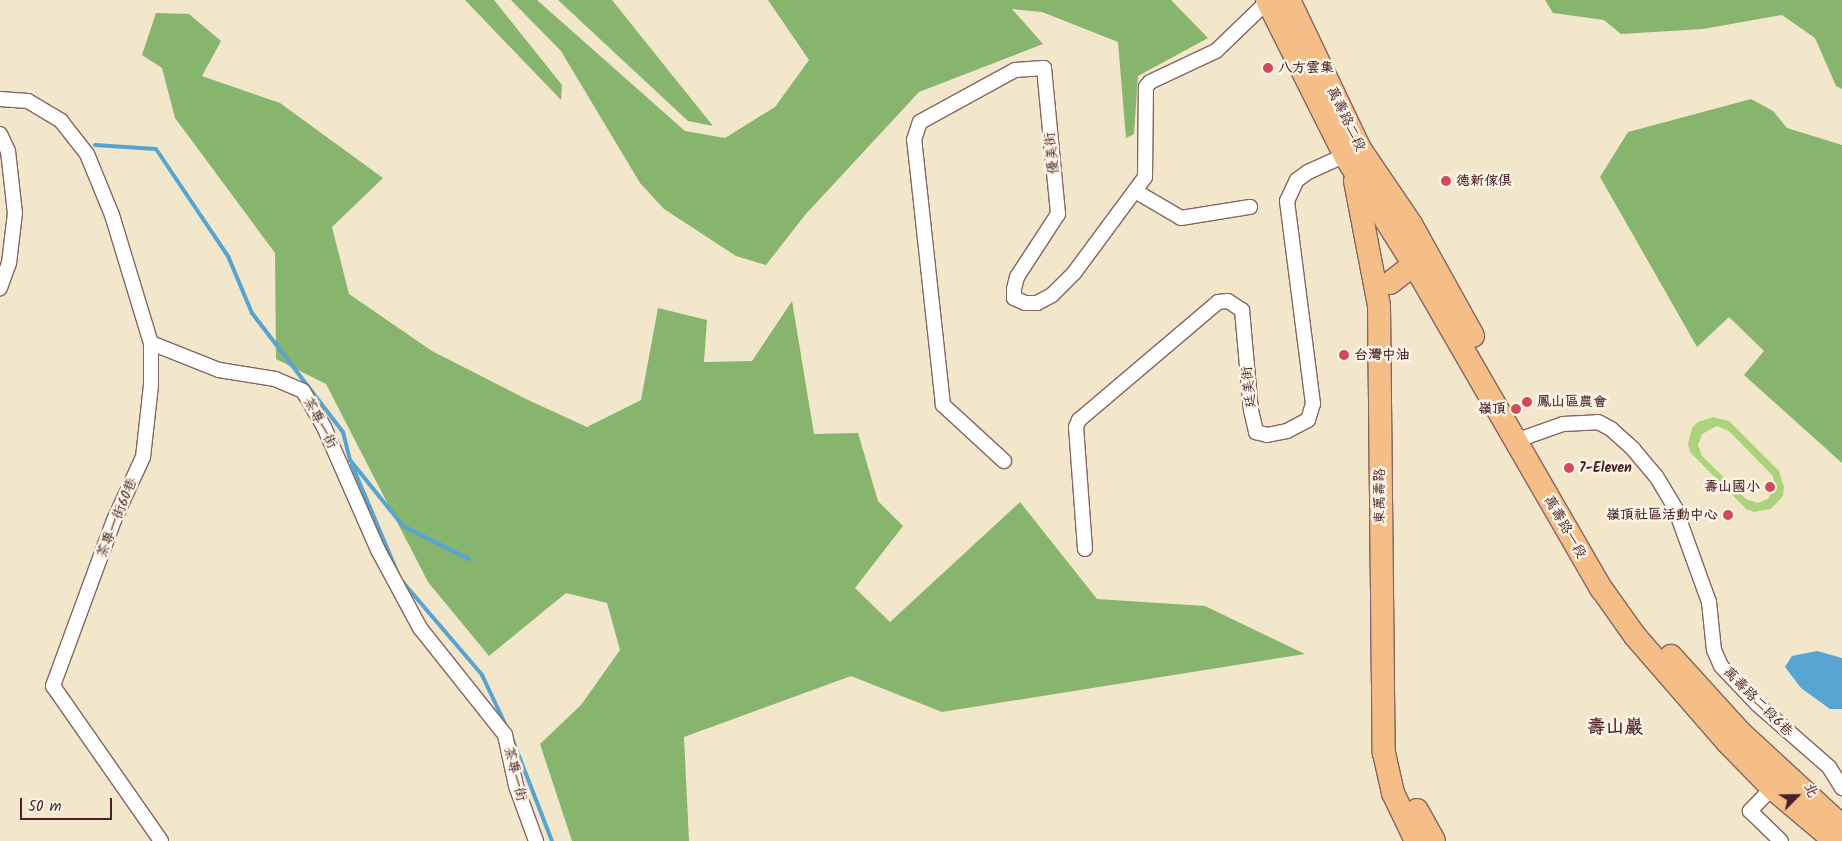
<!DOCTYPE html>
<meta charset="utf-8">
<style>
body{margin:0}
#map{position:relative;width:1842px;height:841px;overflow:hidden;background:#f3e7cb;font-family:Kalam,"LXGW WenKai TC",sans-serif}
div>[style]{position:absolute}
[style*='--x']{left:calc(var(--x)*1px);top:calc(var(--y)*1px);width:calc(var(--w)*1px);rotate:calc(var(--a)*1deg)}
.green>*{inset:0;background:#abd37e}
.forest>*{inset:0;background:#88b56d}
.water>*{inset:0;background:#57a4d0}
.stream>*{height:4px;margin:-2px;padding:0 2px;transform-origin:2px;border-radius:2px;background:#57a4d0}
.roads{filter:drop-shadow(1px 0 #856563) drop-shadow(-1px 0 #856563) drop-shadow(0 1px #856563) drop-shadow(0 -1px #856563)}
.minor>*{height:14px;margin:-7px;padding:0 7px;transform-origin:7px;border-radius:7px;background:#fff}
.primary>*{height:22px;margin:-11px;padding:0 11px;transform-origin:11px;border-radius:11px;background:#f6be87}
.dots>*{width:14px;height:14px;translate:-50% -50%;box-sizing:border-box;border:2px solid #fcf5e5;border-radius:50%}
span{translate:-50% -50%;white-space:nowrap;text-align:center;line-height:1.15;-webkit-text-stroke:5px #fcf5e5;paint-order:stroke}
.poi-label{font-size:14px;color:#4a1f2b;font-weight:700}
.left{translate:0 -50%;text-align:left}
.right{translate:-100% -50%;text-align:right}
.street-label{font-size:14px;color:#4a1f2b}
.district-label{font-size:19px;color:#4a1f2b;font-weight:700}
.north{position:absolute;left:1772px;top:771px;width:50px;height:50px;-webkit-text-stroke:4px #fcf5e5;paint-order:stroke;rotate:67deg;font-size:14px;font-weight:700;line-height:20px;text-align:center;color:#4a1f2b}
.north::after{content:'';display:block;margin:auto;width:18px;height:22px;background:#4a1f2b;clip-path:polygon(50% 0,100% 100%,50% 72%,0 100%)}
.scale{position:absolute;left:20px;top:798px;width:92px;height:22px;box-sizing:border-box;border:2px solid #4a1f2b;border-top:0;padding-left:6px;font-size:15px;line-height:18px;white-space:nowrap;color:#4a1f2b;-webkit-text-stroke:4px #fcf5e5;paint-order:stroke}
</style>
<div id="map">
<div class="green">
<i style="clip-path:polygon(evenodd,1713px 417px,1729px 421px,1779px 471px,1784px 487px,1783px 496px,1771px 509px,1754px 512px,1746px 509px,1690px 452px,1688px 444px,1692px 428px,1698px 422px,1713px 417px,1717px 426px,1729px 431px,1773px 476px,1774px 488px,1768px 499px,1757px 503px,1746px 499px,1702px 456px,1698px 445px,1702px 434px,1717px 426px)"></i>
</div>
<div class="forest">
<i style="clip-path:polygon(465px 0,494px 0,562px 85px,561px 100px)"></i>
<i style="clip-path:polygon(511px 0,537px 0,685px 131px,725px 138px,775px 107px,809px 60px,768px 0,1171px 0,1208px 38px,1138px 76px,1134px 134px,1126px 138px,1118px 42px,1042px 12px,1012px 9px,1043px 44px,919px 92px,805px 215px,766px 265px,736px 256px,664px 209px,640px 183px,561px 51px)"></i>
<i style="clip-path:polygon(558px 0,612px 0,713px 126px,688px 121px)"></i>
<i style="clip-path:polygon(1545px 0,1842px 0,1842px 89px,1836px 86px,1815px 38px,1782px 15px,1703px 29px,1621px 34px,1604px 20px,1553px 13px)"></i>
<i style="clip-path:polygon(156px 13px,189px 14px,221px 41px,202px 76px,280px 103px,383px 178px,332px 227px,349px 294px,432px 351px,526px 399px,587px 427px,641px 400px,658px 308px,707px 320px,704px 362px,752px 361px,792px 301px,814px 434px,858px 433px,878px 501px,903px 526px,855px 588px,890px 622px,1020px 502px,1097px 599px,1205px 606px,1305px 654px,942px 712px,851px 676px,684px 737px,689px 841px,572px 841px,540px 744px,581px 705px,620px 650px,607px 603px,566px 593px,489px 656px,428px 582px,326px 384px,276px 359px,275px 253px,175px 118px,162px 68px,142px 55px)"></i>
<i style="clip-path:polygon(1751px 99px,1773px 111px,1787px 128px,1842px 145px,1842px 463px,1744px 375px,1764px 351px,1729px 317px,1697px 347px,1600px 177px,1628px 132px)"></i>
</div>
<div class="water">
<i style="clip-path:polygon(1817px 651px,1842px 658px,1842px 709px,1830px 709px,1801px 688px,1785px 667px,1792px 656px)"></i>
</div>
<div class="stream">
<i style="--x:95;--y:145;--w:61;--a:3.8"></i>
<i style="--x:156;--y:149;--w:129;--a:56.1"></i>
<i style="--x:228;--y:256;--w:62;--a:67.2"></i>
<i style="--x:252;--y:313;--w:150;--a:52.6"></i>
<i style="--x:343;--y:432;--w:29;--a:76"></i>
<i style="--x:350;--y:460;--w:85;--a:51.2"></i>
<i style="--x:403;--y:526;--w:74;--a:26.6"></i>
<i style="--x:352;--y:465;--w:118;--a:67.1"></i>
<i style="--x:401;--y:580;--w:125;--a:49.5"></i>
<i style="--x:482;--y:675;--w:59;--a:64.7"></i>
<i style="--x:512;--y:738;--w:110;--a:68.8"></i>
</div>
<div class="roads">
<div class="minor">
<i style="--x:0;--y:99;--w:28;--a:4"></i>
<i style="--x:28;--y:101;--w:39;--a:31"></i>
<i style="--x:61;--y:121;--w:42;--a:51.8"></i>
<i style="--x:87;--y:154;--w:66;--a:67.7"></i>
<i style="--x:112;--y:215;--w:134;--a:73.1"></i>
<i style="--x:151;--y:343;--w:42;--a:90"></i>
<i style="--x:151;--y:385;--w:72;--a:96.3"></i>
<i style="--x:143;--y:457;--w:69;--a:114.7"></i>
<i style="--x:114;--y:520;--w:177;--a:110.2"></i>
<i style="--x:53;--y:686;--w:189;--a:55.1"></i>
<i style="--x:0;--y:134;--w:19;--a:65"></i>
<i style="--x:8;--y:151;--w:62;--a:83.6"></i>
<i style="--x:15;--y:213;--w:50;--a:96.8"></i>
<i style="--x:9;--y:263;--w:27;--a:110"></i>
<i style="--x:1135;--y:191;--w:53;--a:30.4"></i>
<i style="--x:1181;--y:218;--w:70;--a:-9.1"></i>
<i style="--x:151;--y:343;--w:73;--a:21.7"></i>
<i style="--x:219;--y:370;--w:57;--a:9.1"></i>
<i style="--x:275;--y:379;--w:30;--a:23"></i>
<i style="--x:303;--y:391;--w:42;--a:59.7"></i>
<i style="--x:324;--y:427;--w:134;--a:66.3"></i>
<i style="--x:378;--y:550;--w:89;--a:61.7"></i>
<i style="--x:420;--y:628;--w:137;--a:51.5"></i>
<i style="--x:505;--y:735;--w:52;--a:77.8"></i>
<i style="--x:516;--y:786;--w:59;--a:70"></i>
<i style="--x:1515;--y:441;--w:51;--a:-19.5"></i>
<i style="--x:1563;--y:424;--w:35;--a:-3"></i>
<i style="--x:1598;--y:422;--w:15;--a:28"></i>
<i style="--x:1611;--y:429;--w:30;--a:42"></i>
<i style="--x:1633;--y:449;--w:35;--a:50"></i>
<i style="--x:1656;--y:476;--w:37;--a:59"></i>
<i style="--x:1675;--y:508;--w:100;--a:70.1"></i>
<i style="--x:1709;--y:602;--w:48;--a:84.1"></i>
<i style="--x:1714;--y:650;--w:17;--a:66"></i>
<i style="--x:1721;--y:666;--w:52;--a:46.5"></i>
<i style="--x:1757;--y:704;--w:96;--a:41.2"></i>
<i style="--x:1829;--y:767;--w:25;--a:58"></i>
<i style="--x:1004;--y:461;--w:83;--a:-137.4"></i>
<i style="--x:943;--y:405;--w:267;--a:-96.2"></i>
<i style="--x:914;--y:140;--w:19;--a:-72"></i>
<i style="--x:920;--y:122;--w:108;--a:-28.7"></i>
<i style="--x:1015;--y:70;--w:29;--a:-4"></i>
<i style="--x:1044;--y:68;--w:147;--a:84.5"></i>
<i style="--x:1058;--y:214;--w:75;--a:123.1"></i>
<i style="--x:1017;--y:277;--w:12;--a:104"></i>
<i style="--x:1014;--y:289;--w:9;--a:90"></i>
<i style="--x:1014;--y:298;--w:12;--a:24"></i>
<i style="--x:1025;--y:303;--w:12;--a:0"></i>
<i style="--x:1037;--y:303;--w:17;--a:-28"></i>
<i style="--x:1052;--y:295;--w:31;--a:-45"></i>
<i style="--x:1074;--y:273;--w:119;--a:-53.5"></i>
<i style="--x:1145;--y:177;--w:90;--a:-89.4"></i>
<i style="--x:1146;--y:87;--w:6;--a:-51"></i>
<i style="--x:1150;--y:82;--w:73;--a:-25.2"></i>
<i style="--x:1216;--y:51;--w:72;--a:-43.9"></i>
<i style="--x:1085;--y:549;--w:122;--a:-94.2"></i>
<i style="--x:1076;--y:427;--w:8;--a:-67"></i>
<i style="--x:1079;--y:420;--w:182;--a:-40.3"></i>
<i style="--x:1218;--y:302;--w:10;--a:-6"></i>
<i style="--x:1228;--y:301;--w:17;--a:33"></i>
<i style="--x:1242;--y:310;--w:100;--a:84.9"></i>
<i style="--x:1251;--y:410;--w:23;--a:77"></i>
<i style="--x:1256;--y:432;--w:11;--a:15"></i>
<i style="--x:1267;--y:435;--w:20;--a:-11"></i>
<i style="--x:1287;--y:431;--w:24;--a:-28"></i>
<i style="--x:1308;--y:420;--w:17;--a:-73"></i>
<i style="--x:1313;--y:404;--w:205;--a:-97.3"></i>
<i style="--x:1287;--y:201;--w:23;--a:-65"></i>
<i style="--x:1297;--y:180;--w:14;--a:-36"></i>
<i style="--x:1308;--y:172;--w:46;--a:-24.3"></i>
<i style="--x:1772;--y:788;--w:32;--a:134"></i>
<i style="--x:1750;--y:811;--w:43;--a:44.1"></i>
</div>
<div class="primary">
<i style="--x:1267;--y:0;--w:174;--a:63.4"></i>
<i style="--x:1345;--y:156;--w:133;--a:57.6"></i>
<i style="--x:1416;--y:268;--w:370;--a:60"></i>
<i style="--x:1601;--y:588;--w:59;--a:54.7"></i>
<i style="--x:1635;--y:636;--w:140;--a:49"></i>
<i style="--x:1727;--y:742;--w:64;--a:45.6"></i>
<i style="--x:1772;--y:788;--w:82;--a:40.1"></i>
<i style="--x:1289;--y:0;--w:165;--a:64.5"></i>
<i style="--x:1360;--y:149;--w:91;--a:55.8"></i>
<i style="--x:1411;--y:224;--w:128;--a:61"></i>
<i style="--x:1355;--y:181;--w:127;--a:79.1"></i>
<i style="--x:1379;--y:306;--w:447;--a:89.4"></i>
<i style="--x:1384;--y:753;--w:41;--a:77.3"></i>
<i style="--x:1393;--y:793;--w:53;--a:64.4"></i>
<i style="--x:1390;--y:283;--w:24;--a:-38"></i>
<i style="--x:1409;--y:268;--w:7;--a:0"></i>
<i style="--x:1671;--y:656;--w:103;--a:47.8"></i>
<i style="--x:1740;--y:732;--w:139;--a:42.7"></i>
<i style="--x:1417;--y:810;--w:35;--a:61"></i>
</div>
</div>
<div class="dots">
<i style="left:1268px;top:68px;background:#d1495b"></i>
<i style="left:1446px;top:181px;background:#d1495b"></i>
<i style="left:1344px;top:355px;background:#d1495b"></i>
<i style="left:1527px;top:402px;background:#d1495b"></i>
<i style="left:1516px;top:409px;background:#d1495b"></i>
<i style="left:1569px;top:468px;background:#d1495b"></i>
<i style="left:1770px;top:487px;background:#d1495b"></i>
<i style="left:1728px;top:515px;background:#d1495b"></i>
</div>
<div class="poi-label">
<span class="left" style="left:1278px;top:68px">八方雲集</span>
<span class="left" style="left:1456px;top:181px">德新傢俱</span>
<span class="left" style="left:1354px;top:355px">台灣中油</span>
<span class="left" style="left:1537px;top:402px">鳳山區農會</span>
<span class="right" style="left:1506px;top:409px">嶺頂</span>
<span class="left" style="left:1579px;top:468px">7-Eleven</span>
<span class="right" style="left:1760px;top:487px">壽山國小</span>
<span class="right" style="left:1718px;top:515px">嶺頂社區活動中心</span>
</div>
<div class="street-label">
<span style="left:1346px;top:119px;rotate:64deg">萬壽路二段</span>
<span style="left:1052px;top:153px;rotate:-96deg">優美街</span>
<span style="left:1249px;top:387px;rotate:-96deg">廷美街</span>
<span style="left:320px;top:423px;rotate:62deg">茶專一街</span>
<span style="left:1380px;top:496px;rotate:-90deg">東萬壽路</span>
<span style="left:117px;top:518px;rotate:-68deg">茶專一街60巷</span>
<span style="left:1565px;top:527px;rotate:60deg">萬壽路一段</span>
<span style="left:1758px;top:702px;rotate:45deg">萬壽路二段6巷</span>
<span style="left:515px;top:774px;rotate:76deg">茶專一街</span>
</div>
<div class="district-label">
<span style="left:1615px;top:729px">壽山巖</span>
</div>
<div class="north">北</div>
<div class="scale">50 m</div>
</div>
